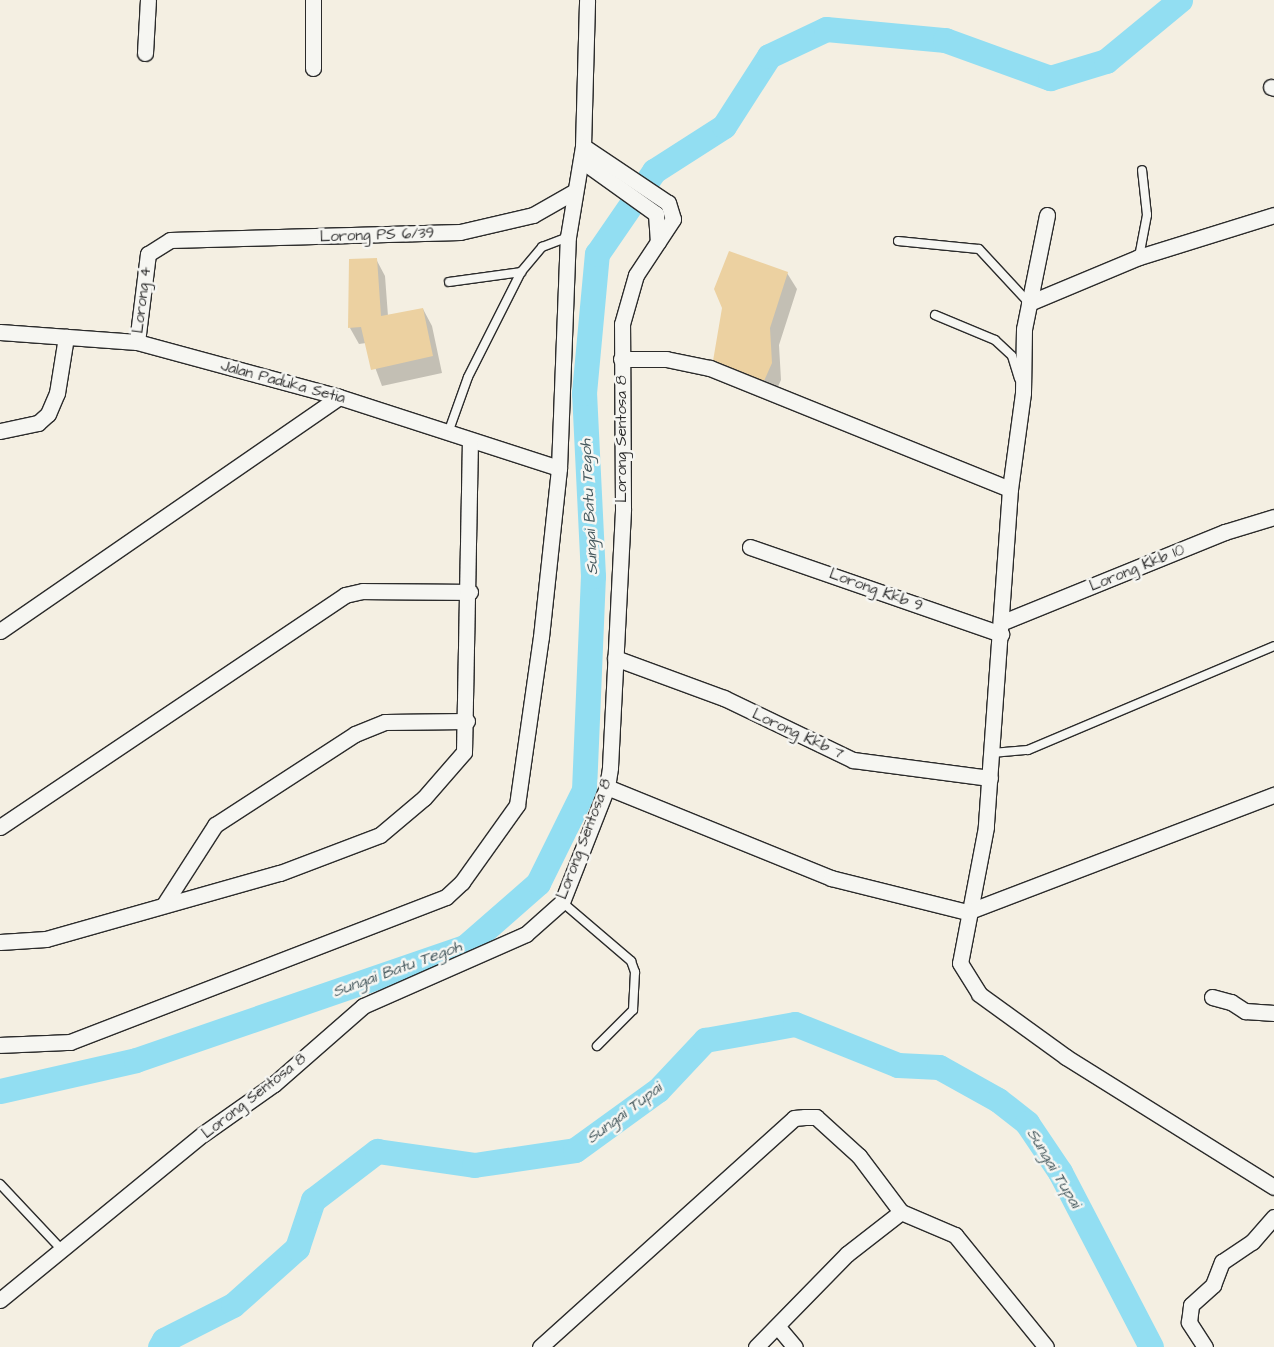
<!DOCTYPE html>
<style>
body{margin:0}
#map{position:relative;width:1274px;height:1347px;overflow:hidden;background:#f4efe2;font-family:"Architects Daughter",sans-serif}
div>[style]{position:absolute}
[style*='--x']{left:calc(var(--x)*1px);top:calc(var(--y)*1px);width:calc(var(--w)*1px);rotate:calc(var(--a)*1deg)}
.shadow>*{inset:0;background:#0003}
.river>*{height:25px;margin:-12.5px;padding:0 12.5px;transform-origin:12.5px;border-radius:12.5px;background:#92def2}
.building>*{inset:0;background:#ecd1a1}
.roads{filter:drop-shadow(1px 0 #2b2b2b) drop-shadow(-1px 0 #2b2b2b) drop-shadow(0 1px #2b2b2b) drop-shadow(0 -1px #2b2b2b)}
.lane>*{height:8px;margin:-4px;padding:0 4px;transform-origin:4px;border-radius:4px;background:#f6f6f2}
.street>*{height:15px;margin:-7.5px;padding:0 7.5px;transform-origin:7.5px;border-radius:7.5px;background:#f6f6f2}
span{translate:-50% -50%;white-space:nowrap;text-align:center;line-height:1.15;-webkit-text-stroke:5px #f6f6f2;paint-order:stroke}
.street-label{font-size:15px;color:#2b2b2b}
.water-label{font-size:16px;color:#45585d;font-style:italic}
</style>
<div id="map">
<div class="shadow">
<i style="clip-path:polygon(376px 259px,385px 276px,388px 316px,423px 309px,432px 326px,442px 373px,382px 386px,366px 343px,359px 344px,350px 328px)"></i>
<i style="clip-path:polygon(787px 273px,797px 289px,779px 345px,781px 380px,773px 397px,724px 377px,714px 361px)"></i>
</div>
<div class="river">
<i style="--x:0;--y:1091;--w:139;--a:-12.8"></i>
<i style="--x:136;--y:1060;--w:348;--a:-19"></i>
<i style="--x:465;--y:947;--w:97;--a:-41.2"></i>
<i style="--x:538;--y:883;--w:104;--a:-63.7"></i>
<i style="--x:584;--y:790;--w:214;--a:-87.6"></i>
<i style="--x:593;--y:576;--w:183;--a:-92.8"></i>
<i style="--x:584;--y:393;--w:140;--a:-84.7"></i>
<i style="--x:597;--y:254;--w:101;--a:-55.5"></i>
<i style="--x:654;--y:171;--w:83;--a:-32.7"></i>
<i style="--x:724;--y:126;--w:83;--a:-57.3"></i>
<i style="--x:769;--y:56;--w:63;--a:-25.3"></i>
<i style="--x:826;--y:29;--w:120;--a:5.3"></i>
<i style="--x:945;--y:40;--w:112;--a:19.9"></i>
<i style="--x:1050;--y:78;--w:59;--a:-16.9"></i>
<i style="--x:1106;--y:61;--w:96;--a:-39.5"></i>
<i style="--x:160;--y:1347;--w:8;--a:-60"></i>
<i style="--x:164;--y:1340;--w:77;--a:-26.9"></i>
<i style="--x:233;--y:1305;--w:86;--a:-41.7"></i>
<i style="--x:297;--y:1248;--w:51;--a:-71.6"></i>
<i style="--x:313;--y:1200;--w:81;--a:-37.4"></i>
<i style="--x:377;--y:1151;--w:98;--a:8.2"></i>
<i style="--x:474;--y:1165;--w:102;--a:-8.4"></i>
<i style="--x:575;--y:1150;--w:102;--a:-35.9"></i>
<i style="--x:658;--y:1090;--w:69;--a:-46.8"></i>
<i style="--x:705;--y:1040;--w:91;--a:-10.1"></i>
<i style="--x:795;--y:1024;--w:111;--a:21.7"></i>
<i style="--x:898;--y:1065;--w:41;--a:2.8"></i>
<i style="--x:939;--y:1067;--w:68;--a:29.2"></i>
<i style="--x:998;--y:1100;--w:37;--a:38"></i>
<i style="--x:1027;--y:1123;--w:59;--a:56"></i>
<i style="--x:1060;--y:1172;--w:197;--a:62.5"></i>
</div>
<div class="building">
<i style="clip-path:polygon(729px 251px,788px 272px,770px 328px,772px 363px,764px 381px,713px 361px,722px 308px,714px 289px)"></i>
<i style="clip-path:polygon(377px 258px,381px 316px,423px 308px,433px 356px,371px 370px,361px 327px,348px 328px,349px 259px)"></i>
</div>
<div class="roads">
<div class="lane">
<i style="--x:898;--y:241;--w:81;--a:5.6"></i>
<i style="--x:979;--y:249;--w:74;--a:47.2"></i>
<i style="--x:1139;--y:257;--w:43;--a:-79.2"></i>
<i style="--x:1147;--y:215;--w:45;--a:-96.3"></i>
<i style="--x:449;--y:282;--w:73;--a:-7.9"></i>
<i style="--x:935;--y:315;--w:65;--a:22.6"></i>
<i style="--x:995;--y:340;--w:23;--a:43"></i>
<i style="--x:1012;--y:356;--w:24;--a:73"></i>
<i style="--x:448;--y:433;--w:59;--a:-70.3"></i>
<i style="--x:468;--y:377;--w:118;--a:-63.2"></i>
<i style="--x:521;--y:272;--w:33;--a:-50"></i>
<i style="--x:542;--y:247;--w:28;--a:-21"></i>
<i style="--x:992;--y:753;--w:36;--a:-5"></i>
<i style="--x:1028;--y:750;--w:267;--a:-22.9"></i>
<i style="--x:562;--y:902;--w:91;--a:40.5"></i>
<i style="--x:631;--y:961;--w:12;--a:70"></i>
<i style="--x:635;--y:972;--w:38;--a:93"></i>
<i style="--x:633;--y:1010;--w:51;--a:135"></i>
<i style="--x:0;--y:1184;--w:91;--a:46.8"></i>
</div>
<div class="street">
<i style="--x:145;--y:53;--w:53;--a:-86.8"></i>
<i style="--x:313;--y:68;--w:68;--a:-90"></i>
<i style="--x:1271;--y:87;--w:3;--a:18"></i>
<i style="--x:582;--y:161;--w:91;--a:35.6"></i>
<i style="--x:656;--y:214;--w:28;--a:86"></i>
<i style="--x:1047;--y:215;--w:116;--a:101.4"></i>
<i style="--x:1024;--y:329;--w:64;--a:90.9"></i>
<i style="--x:1023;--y:393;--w:97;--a:97.7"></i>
<i style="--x:1010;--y:489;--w:339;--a:94.1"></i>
<i style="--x:986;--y:827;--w:138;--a:100.8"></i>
<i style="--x:960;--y:963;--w:36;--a:58"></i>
<i style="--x:979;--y:994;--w:107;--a:35.9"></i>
<i style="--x:1066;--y:1057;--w:245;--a:32"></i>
<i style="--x:1029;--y:303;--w:119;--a:-22.7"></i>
<i style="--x:1139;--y:257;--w:141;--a:-17.3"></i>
<i style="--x:0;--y:332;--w:137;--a:4.2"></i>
<i style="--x:137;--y:342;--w:209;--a:15.2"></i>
<i style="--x:339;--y:397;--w:231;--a:17.9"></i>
<i style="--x:137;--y:342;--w:89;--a:-82.9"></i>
<i style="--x:148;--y:254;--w:26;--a:-32"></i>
<i style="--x:170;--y:240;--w:290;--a:-1.6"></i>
<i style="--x:460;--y:232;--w:75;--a:-13.1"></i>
<i style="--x:533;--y:215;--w:48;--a:-29.7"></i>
<i style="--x:621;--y:359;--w:45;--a:0"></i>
<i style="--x:666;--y:359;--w:45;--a:11.6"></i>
<i style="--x:710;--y:368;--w:323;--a:22"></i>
<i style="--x:0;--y:431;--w:39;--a:-12"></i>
<i style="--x:38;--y:423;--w:13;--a:-42"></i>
<i style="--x:48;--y:414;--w:23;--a:-67"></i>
<i style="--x:57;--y:393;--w:57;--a:-80.9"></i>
<i style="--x:750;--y:547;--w:266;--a:19.1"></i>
<i style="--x:1003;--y:622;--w:240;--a:-22.1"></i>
<i style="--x:1225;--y:532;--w:51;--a:-17"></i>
<i style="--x:0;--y:631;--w:412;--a:-34.6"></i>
<i style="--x:615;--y:658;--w:116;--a:20.2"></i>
<i style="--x:724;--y:698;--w:143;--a:25.7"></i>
<i style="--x:853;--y:760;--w:138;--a:7.5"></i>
<i style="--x:607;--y:787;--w:242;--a:22.1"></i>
<i style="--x:831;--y:878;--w:140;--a:14"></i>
<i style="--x:967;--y:912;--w:329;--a:-20.9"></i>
<i style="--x:0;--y:827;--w:416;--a:-33.9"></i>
<i style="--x:345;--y:595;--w:18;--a:-13"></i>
<i style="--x:363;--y:591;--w:107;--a:0.5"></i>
<i style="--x:165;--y:903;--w:93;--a:-57.3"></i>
<i style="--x:215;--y:825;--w:167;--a:-33"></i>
<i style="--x:355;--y:734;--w:32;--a:-22"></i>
<i style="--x:385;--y:722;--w:82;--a:-0.7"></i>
<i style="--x:0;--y:942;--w:46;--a:-3.7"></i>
<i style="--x:46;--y:939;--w:243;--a:-15.8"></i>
<i style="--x:280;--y:873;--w:107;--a:-20.8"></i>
<i style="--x:380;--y:835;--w:57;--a:-40.1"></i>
<i style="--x:424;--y:798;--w:61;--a:-49"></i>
<i style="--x:464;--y:752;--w:310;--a:-88.9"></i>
<i style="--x:1212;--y:997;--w:20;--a:15"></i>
<i style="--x:1231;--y:1002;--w:17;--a:33"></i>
<i style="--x:1245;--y:1011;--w:29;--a:4"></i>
<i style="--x:0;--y:1045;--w:70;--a:-2.5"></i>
<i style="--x:70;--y:1042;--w:403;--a:-21.1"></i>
<i style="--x:446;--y:897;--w:22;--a:-43"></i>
<i style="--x:462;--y:882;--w:95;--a:-54.5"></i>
<i style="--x:517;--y:805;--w:170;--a:-81.9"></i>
<i style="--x:541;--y:637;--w:170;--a:-83.9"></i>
<i style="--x:559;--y:468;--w:231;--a:-87.8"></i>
<i style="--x:568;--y:237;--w:92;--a:-80.6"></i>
<i style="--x:583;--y:146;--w:146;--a:-88.4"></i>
<i style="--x:0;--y:1300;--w:262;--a:-39.3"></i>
<i style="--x:203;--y:1134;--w:87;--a:-35.2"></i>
<i style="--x:274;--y:1084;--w:118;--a:-41.2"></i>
<i style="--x:363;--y:1006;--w:178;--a:-23.8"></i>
<i style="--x:526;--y:934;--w:48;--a:-41.6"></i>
<i style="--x:562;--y:902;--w:123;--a:-68.6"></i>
<i style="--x:607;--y:787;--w:20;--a:-81"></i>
<i style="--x:610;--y:767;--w:259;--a:-87.1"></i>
<i style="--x:623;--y:508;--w:184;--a:-90.3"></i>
<i style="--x:622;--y:324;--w:51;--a:-74.1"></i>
<i style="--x:636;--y:275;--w:67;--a:-56.5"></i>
<i style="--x:673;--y:219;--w:17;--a:-107"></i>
<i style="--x:668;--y:203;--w:102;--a:-146.2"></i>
<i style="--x:778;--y:1327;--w:26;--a:50"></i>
<i style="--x:540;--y:1347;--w:342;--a:-42"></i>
<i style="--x:794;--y:1118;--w:11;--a:-5"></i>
<i style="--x:805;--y:1117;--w:11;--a:0"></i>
<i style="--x:816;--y:1117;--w:58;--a:42.2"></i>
<i style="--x:859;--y:1156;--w:70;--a:53.1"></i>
<i style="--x:901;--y:1212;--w:59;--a:23.1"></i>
<i style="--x:955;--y:1235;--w:144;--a:50.9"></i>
<i style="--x:756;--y:1347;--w:130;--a:-45.6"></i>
<i style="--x:847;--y:1254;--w:68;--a:-37.9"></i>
<i style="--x:1205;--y:1347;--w:30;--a:-123"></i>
<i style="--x:1189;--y:1322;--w:17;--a:-83"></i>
<i style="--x:1191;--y:1305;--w:30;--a:-42"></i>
<i style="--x:1213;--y:1285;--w:25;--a:-69"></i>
<i style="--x:1222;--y:1262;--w:36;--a:-34"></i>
<i style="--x:1252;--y:1242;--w:33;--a:-49"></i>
</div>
</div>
<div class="street-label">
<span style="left:377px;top:235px;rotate:-2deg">Lorong PS 6/39</span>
<span style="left:142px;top:300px;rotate:-83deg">Lorong 4</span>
<span style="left:283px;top:382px;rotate:15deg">Jalan Paduka Setia</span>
<span style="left:622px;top:439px;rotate:-90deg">Lorong Sentosa 8</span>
<span style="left:1137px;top:568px;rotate:-22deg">Lorong Kkb 10</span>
<span style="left:876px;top:590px;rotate:20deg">Lorong Kkb 9</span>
<span style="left:798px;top:734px;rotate:25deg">Lorong Kkb 7</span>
<span style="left:584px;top:839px;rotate:-69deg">Lorong Sentosa 8</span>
<span style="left:254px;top:1096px;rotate:-38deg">Lorong Sentosa 8</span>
</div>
<div class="water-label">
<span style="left:589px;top:507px;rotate:-93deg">Sungai Batu Tegoh</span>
<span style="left:397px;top:969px;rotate:-20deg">Sungai Batu Tegoh</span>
<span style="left:624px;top:1113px;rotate:-37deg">Sungai Tupai</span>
<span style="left:1054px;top:1168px;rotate:59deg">Sungai Tupai</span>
</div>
</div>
